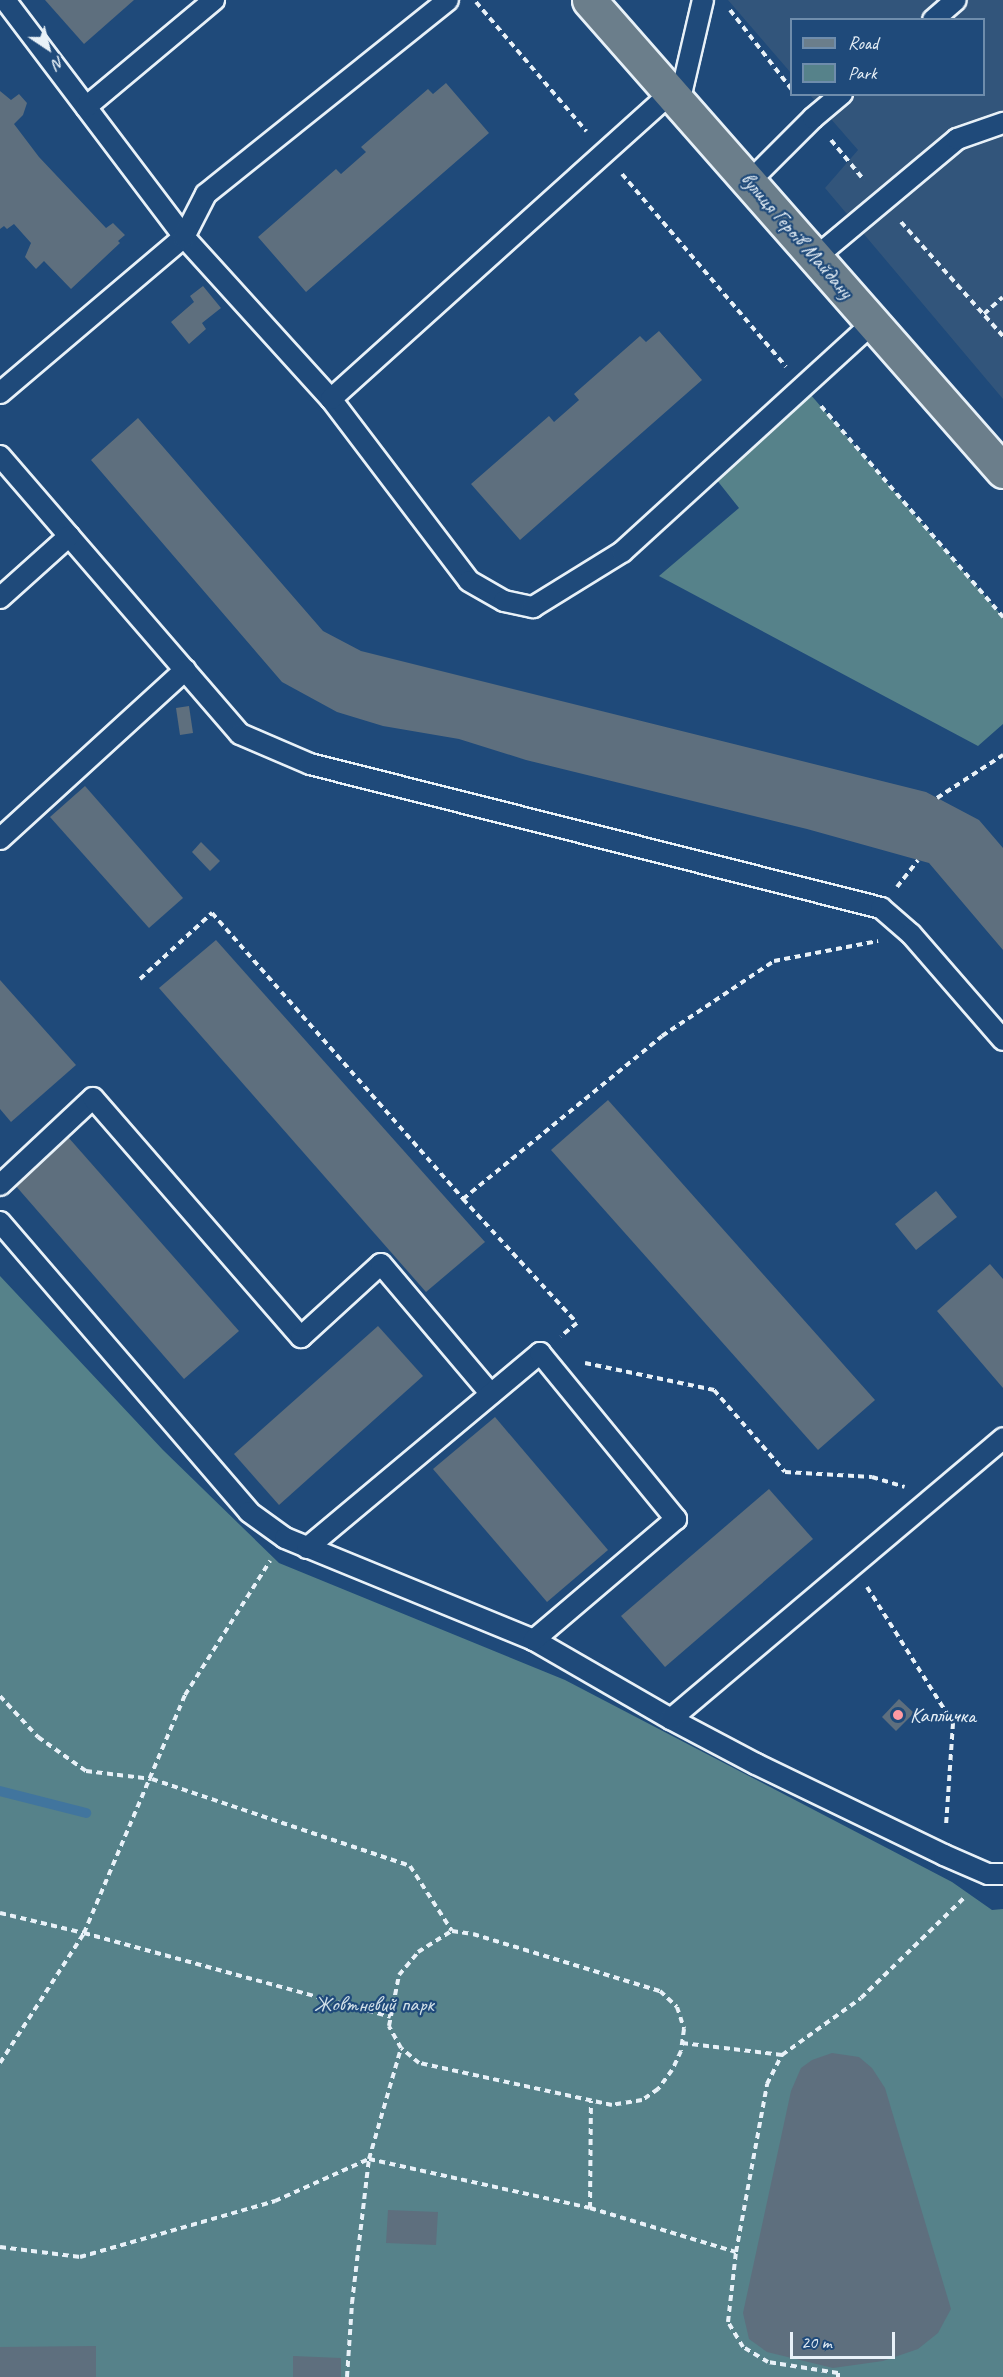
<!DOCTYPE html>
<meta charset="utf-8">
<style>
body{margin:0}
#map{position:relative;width:1003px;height:2377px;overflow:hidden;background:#1f4a7a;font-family:Caveat,sans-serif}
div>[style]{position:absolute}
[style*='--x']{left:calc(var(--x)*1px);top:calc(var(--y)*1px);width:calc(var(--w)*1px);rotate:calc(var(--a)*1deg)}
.built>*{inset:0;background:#32557b}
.green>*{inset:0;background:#56828a}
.stream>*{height:10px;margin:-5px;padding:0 5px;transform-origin:5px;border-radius:5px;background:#41759e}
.building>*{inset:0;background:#5e6f7e}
.path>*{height:4px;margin-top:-2px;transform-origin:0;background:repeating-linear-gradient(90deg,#e8f1f8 0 6px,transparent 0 10.5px)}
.roads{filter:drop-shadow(2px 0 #e8f1f8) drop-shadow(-2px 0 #e8f1f8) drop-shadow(0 2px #e8f1f8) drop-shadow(0 -2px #e8f1f8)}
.service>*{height:20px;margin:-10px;padding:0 10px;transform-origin:10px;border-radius:10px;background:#1f4a7a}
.primary>*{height:33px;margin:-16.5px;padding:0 16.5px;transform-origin:16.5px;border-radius:16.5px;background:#6b7e8b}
.dots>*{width:16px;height:16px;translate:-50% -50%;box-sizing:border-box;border:3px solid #1f4a7a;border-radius:50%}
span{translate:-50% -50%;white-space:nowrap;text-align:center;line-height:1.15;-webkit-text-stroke:4.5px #1f4a7a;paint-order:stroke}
.street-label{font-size:21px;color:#e8f1f8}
.poi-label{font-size:21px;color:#e8f1f8}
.left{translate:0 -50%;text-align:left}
.park-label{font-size:21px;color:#d2e0e8}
.legend{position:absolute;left:790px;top:18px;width:195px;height:78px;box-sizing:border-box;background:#1f4a7a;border:2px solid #6f8dac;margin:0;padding:8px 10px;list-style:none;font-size:18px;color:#e8f1f8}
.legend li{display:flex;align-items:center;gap:12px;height:30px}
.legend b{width:30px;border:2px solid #6f8dac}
.north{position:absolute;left:18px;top:18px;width:60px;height:60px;-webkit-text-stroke:4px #1f4a7a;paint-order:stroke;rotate:145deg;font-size:16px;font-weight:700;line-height:24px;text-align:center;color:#e8f1f8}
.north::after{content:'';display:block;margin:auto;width:21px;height:27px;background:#e8f1f8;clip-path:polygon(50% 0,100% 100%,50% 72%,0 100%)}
.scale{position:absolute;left:790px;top:2332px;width:105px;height:27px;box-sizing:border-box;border:3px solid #e8f1f8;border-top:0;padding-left:8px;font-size:18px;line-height:21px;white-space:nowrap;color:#e8f1f8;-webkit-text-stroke:4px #1f4a7a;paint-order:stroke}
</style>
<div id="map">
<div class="built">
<i style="clip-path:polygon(728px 0,1003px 0,1003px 399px,825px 188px,858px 150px,810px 95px,984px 94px,984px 20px,792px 20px,791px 73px)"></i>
</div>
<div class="green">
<i style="clip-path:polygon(810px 394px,1003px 617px,1003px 724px,978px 746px,659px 576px,739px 508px,716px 479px)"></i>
<i style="clip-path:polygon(0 1276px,163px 1450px,279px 1563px,565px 1680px,952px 1882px,992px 1910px,1003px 1909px,1003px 2377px,0 2377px)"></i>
</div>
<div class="stream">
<i style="--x:0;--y:1791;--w:89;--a:14.3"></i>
</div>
<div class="building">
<i style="clip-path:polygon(45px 0,134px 0,84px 44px)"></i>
<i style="clip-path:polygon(446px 83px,489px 133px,306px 292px,258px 237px,336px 169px,341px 174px,366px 152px,361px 147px,428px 89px,433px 94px)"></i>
<i style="clip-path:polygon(0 91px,11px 100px,19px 94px,27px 103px,23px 115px,14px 124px,39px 157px,106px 228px,113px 223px,125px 235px,118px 241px,120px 243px,71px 289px,44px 261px,36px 269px,25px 257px,31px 243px,14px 224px,7px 229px,4px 226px,0 229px)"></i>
<i style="clip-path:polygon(203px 286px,221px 308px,202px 323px,206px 329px,189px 344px,171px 322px,194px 302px,190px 296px)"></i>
<i style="clip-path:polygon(659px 331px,702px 380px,520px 540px,471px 484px,549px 416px,554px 422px,579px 400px,574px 394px,640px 336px,646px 342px)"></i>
<i style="clip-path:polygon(138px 418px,323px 631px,361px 651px,926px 792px,979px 820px,1003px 848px,1003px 950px,929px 863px,807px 829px,526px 760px,459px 739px,383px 726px,337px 712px,282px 682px,91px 460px)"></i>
<i style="clip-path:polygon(189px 706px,193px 733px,180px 735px,176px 708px)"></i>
<i style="clip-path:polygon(85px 786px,183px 898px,149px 928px,50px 817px)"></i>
<i style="clip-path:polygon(201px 842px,220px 861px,210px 871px,192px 852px)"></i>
<i style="clip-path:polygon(216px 940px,485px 1242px,426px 1292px,159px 988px)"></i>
<i style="clip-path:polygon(0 980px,76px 1065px,11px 1122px,0 1109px)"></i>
<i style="clip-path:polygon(608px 1100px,875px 1400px,818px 1450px,551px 1150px)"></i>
<i style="clip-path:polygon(68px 1137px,239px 1331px,184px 1379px,15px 1185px)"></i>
<i style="clip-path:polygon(936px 1191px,957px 1217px,916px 1250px,895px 1224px)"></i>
<i style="clip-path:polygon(990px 1264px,1003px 1279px,1003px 1388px,937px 1311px)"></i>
<i style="clip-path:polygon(378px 1326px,423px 1376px,279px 1505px,234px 1454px)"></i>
<i style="clip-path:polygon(495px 1417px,608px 1550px,547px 1602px,433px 1469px)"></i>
<i style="clip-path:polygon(769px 1489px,813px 1539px,665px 1667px,621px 1616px)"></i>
<i style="clip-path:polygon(899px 1699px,914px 1713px,896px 1731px,882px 1717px)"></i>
<i style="clip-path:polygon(832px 2053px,859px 2057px,872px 2068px,885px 2088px,951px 2309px,938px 2333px,918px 2349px,883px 2361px,833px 2368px,767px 2352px,749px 2339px,743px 2313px,791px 2091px,801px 2068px,812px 2060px)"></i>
<i style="clip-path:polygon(388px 2210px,438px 2212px,436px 2245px,386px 2243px)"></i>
<i style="clip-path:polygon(96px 2346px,96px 2377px,0 2377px,0 2347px)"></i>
<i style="clip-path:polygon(293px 2356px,341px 2358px,341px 2377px,293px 2377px)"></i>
</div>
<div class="path">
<i style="--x:476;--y:2;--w:170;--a:49.5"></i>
<i style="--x:730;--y:10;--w:101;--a:52.2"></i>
<i style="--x:831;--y:140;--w:52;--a:50.5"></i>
<i style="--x:622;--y:174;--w:253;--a:49.6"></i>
<i style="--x:901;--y:222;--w:153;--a:48.2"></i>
<i style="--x:984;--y:314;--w:25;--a:-42"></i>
<i style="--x:821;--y:406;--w:279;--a:49.2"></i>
<i style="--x:937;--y:798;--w:79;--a:-33.1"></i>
<i style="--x:897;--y:887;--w:34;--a:-52"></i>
<i style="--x:140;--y:979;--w:98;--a:-42.5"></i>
<i style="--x:212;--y:913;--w:381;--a:48.7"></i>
<i style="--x:463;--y:1199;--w:168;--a:47.4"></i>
<i style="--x:577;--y:1323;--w:21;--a:141"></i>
<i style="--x:463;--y:1199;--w:257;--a:-39.3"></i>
<i style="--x:662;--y:1036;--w:135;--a:-33.8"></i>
<i style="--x:774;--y:961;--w:106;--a:-10.9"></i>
<i style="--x:585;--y:1363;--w:132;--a:11.8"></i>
<i style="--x:714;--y:1390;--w:108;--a:49.1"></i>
<i style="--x:785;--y:1472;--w:87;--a:3.3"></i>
<i style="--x:872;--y:1477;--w:34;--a:17"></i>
<i style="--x:867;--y:1587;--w:161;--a:57.7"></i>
<i style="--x:953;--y:1723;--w:104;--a:93.9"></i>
<i style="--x:0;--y:1696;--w:56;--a:47.2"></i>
<i style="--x:38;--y:1737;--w:59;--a:35.3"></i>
<i style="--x:86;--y:1771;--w:66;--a:6.9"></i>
<i style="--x:152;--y:1779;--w:272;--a:18.6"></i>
<i style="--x:410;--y:1866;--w:77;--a:57.1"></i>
<i style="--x:0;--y:1913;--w:86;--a:13.4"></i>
<i style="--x:84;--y:1933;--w:318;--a:15.3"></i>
<i style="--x:452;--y:1931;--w:21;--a:8"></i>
<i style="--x:473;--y:1934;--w:195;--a:17"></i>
<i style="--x:660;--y:1991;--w:23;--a:43"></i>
<i style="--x:677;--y:2007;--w:23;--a:72"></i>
<i style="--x:684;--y:2029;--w:22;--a:98"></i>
<i style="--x:681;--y:2051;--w:21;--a:115"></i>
<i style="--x:672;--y:2070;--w:24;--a:126"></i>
<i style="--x:658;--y:2089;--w:19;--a:145"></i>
<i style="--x:642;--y:2100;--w:30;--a:171"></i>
<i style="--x:612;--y:2105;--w:198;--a:-167.7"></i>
<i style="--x:419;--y:2063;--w:23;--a:-140"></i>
<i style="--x:401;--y:2048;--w:25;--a:-119"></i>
<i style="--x:389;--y:2026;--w:52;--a:-78.9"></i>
<i style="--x:399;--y:1975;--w:30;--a:-50"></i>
<i style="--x:418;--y:1952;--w:40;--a:-32"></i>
<i style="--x:682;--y:2043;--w:101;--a:6.8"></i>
<i style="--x:0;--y:2063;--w:155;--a:-57.1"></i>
<i style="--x:84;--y:1933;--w:259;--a:-67"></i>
<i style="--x:185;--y:1695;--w:159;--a:-57.6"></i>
<i style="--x:590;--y:2208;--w:107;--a:-89.5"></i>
<i style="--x:0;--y:2247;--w:81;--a:7.1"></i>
<i style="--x:80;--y:2257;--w:203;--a:-16"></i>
<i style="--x:275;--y:2201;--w:103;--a:-24.1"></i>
<i style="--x:369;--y:2159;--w:226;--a:12.5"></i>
<i style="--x:590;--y:2208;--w:152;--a:16.8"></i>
<i style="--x:347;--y:2377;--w:74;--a:-86.1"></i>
<i style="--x:352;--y:2303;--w:145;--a:-83.3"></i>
<i style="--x:369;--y:2159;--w:116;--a:-73.9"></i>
<i style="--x:838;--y:2377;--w:4;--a:-90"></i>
<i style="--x:838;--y:2373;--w:71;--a:-171.1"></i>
<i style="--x:768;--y:2362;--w:29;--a:-149"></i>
<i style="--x:743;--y:2347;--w:29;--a:-121"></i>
<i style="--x:728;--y:2322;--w:70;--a:-83.5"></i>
<i style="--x:736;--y:2252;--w:171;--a:-79.5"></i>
<i style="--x:767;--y:2084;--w:33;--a:-63"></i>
<i style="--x:782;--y:2055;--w:97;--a:-35.8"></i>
<i style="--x:861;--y:1998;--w:146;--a:-44.2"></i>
</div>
<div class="roads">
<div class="service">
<i style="--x:5;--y:0;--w:297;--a:52.9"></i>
<i style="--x:184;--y:237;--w:219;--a:47.8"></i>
<i style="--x:331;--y:399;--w:228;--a:52.8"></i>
<i style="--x:469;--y:581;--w:40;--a:29.7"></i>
<i style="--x:504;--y:601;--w:30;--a:12"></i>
<i style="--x:533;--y:607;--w:105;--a:-31.7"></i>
<i style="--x:622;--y:552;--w:340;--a:-42.4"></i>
<i style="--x:933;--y:20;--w:30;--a:-41"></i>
<i style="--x:679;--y:103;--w:106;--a:-76.9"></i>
<i style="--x:86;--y:107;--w:167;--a:-39.9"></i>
<i style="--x:750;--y:181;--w:89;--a:-45"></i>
<i style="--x:813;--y:118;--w:38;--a:-40"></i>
<i style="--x:816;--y:257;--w:184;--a:-39.9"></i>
<i style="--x:957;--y:139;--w:49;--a:-19.2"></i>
<i style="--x:0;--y:393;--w:241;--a:-40.3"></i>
<i style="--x:184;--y:237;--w:48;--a:-62.9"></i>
<i style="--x:206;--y:194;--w:310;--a:-38.7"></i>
<i style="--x:331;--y:399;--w:457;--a:-42"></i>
<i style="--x:0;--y:456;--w:367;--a:49.2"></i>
<i style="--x:240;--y:734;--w:76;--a:23.2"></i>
<i style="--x:310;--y:764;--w:589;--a:14.15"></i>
<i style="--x:881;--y:908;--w:40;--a:41"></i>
<i style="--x:911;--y:934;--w:140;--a:49"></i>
<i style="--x:0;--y:598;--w:93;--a:-41.9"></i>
<i style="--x:0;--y:839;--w:251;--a:-42.4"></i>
<i style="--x:0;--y:1185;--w:127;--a:-43.1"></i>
<i style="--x:93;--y:1098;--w:317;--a:49"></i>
<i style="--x:301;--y:1337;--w:108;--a:-42.4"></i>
<i style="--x:381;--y:1264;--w:170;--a:49.8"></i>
<i style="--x:0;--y:1222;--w:382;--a:49.3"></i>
<i style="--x:249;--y:1512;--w:44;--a:35.8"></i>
<i style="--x:285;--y:1538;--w:269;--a:22.3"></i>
<i style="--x:534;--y:1640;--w:158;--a:30"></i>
<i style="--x:671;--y:1719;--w:96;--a:27.9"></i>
<i style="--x:756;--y:1764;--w:209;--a:25.8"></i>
<i style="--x:944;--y:1855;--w:48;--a:23.4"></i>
<i style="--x:988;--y:1874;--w:15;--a:0"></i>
<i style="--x:307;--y:1548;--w:304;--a:-39.9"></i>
<i style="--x:540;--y:1353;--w:215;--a:50.7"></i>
<i style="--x:676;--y:1519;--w:187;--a:139.6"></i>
<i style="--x:671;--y:1719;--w:435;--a:-40.2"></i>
</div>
<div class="primary">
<i style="--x:589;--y:0;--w:627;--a:48.69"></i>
</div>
</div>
<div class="dots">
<i style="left:898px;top:1715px;background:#ff9aa2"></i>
</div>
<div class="street-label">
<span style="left:797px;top:235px;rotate:49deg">вулиця Героїв Майдану</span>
</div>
<div class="poi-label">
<span class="left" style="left:910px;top:1715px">Капличка</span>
</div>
<div class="park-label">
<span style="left:374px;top:2004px">Жовтневий парк</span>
</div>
<ul class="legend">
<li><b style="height:8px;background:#6b7e8b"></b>Road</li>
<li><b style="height:16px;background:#56828a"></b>Park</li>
</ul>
<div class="north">N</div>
<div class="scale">20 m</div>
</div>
